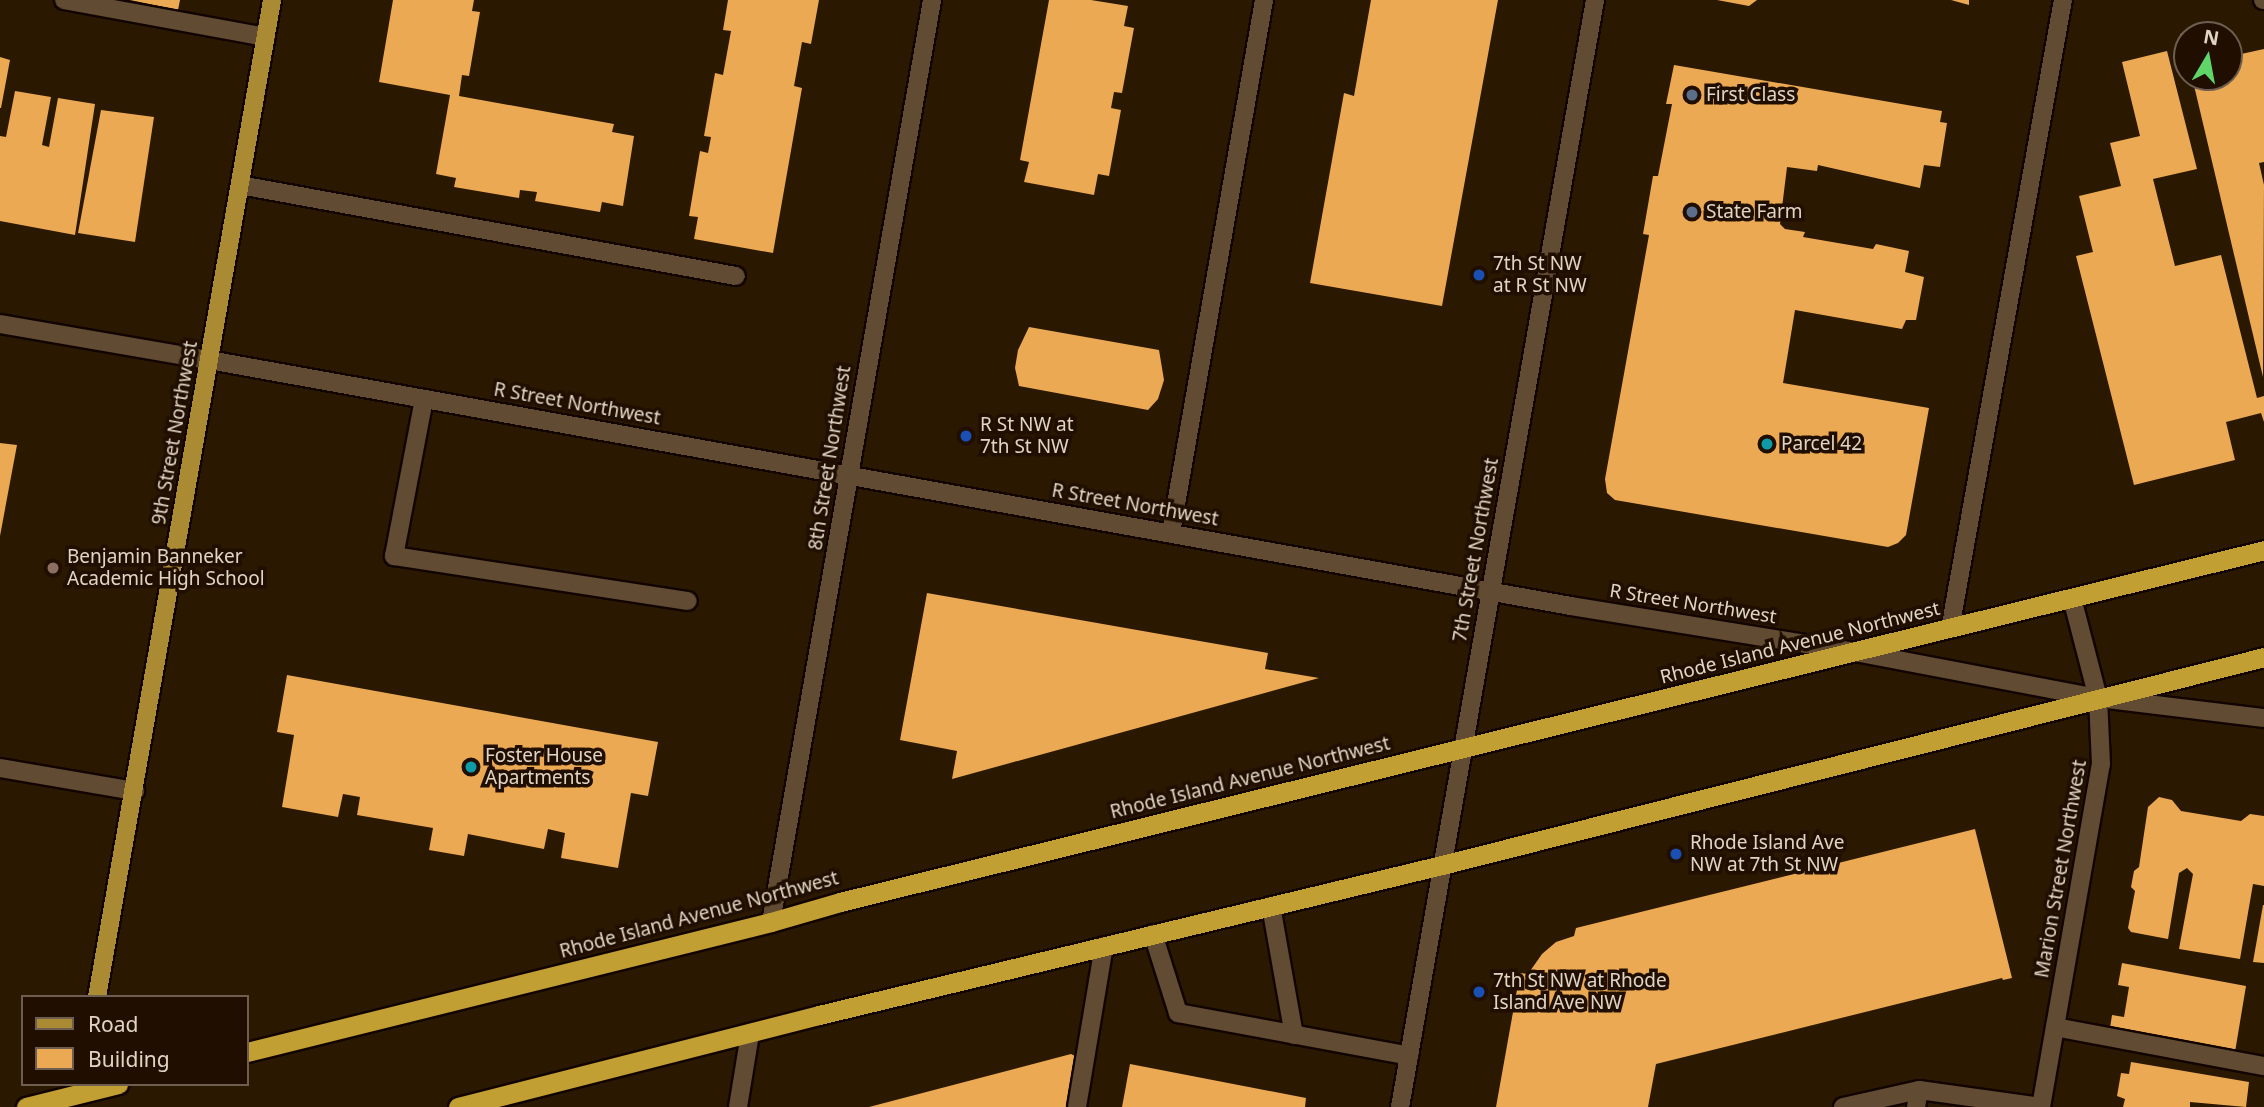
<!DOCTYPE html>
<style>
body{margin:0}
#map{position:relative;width:2264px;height:1107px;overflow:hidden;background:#2a1801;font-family:"Noto Sans",sans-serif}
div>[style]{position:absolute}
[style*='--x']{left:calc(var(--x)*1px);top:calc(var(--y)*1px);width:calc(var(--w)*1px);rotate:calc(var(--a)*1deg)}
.building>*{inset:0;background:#eca953}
.roads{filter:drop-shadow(2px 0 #120400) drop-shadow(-2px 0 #120400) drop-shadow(0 2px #120400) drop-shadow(0 -2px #120400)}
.service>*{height:18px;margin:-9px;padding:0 9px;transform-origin:9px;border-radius:9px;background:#614c33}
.minor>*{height:18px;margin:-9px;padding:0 9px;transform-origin:9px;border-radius:9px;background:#614c33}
.tertiary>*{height:18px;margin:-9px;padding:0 9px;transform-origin:9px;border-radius:9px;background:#614c33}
.secondary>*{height:18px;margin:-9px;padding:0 9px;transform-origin:9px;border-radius:9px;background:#614c33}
.primary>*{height:18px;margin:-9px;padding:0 9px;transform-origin:9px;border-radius:9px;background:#aa8a33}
.trunk>*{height:19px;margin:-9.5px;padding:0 9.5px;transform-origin:9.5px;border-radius:9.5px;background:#c29f33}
.dots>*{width:19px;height:19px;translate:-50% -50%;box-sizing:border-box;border:4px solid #200f00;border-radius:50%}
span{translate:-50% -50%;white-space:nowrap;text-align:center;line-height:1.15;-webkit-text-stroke:7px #200f00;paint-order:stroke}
.poi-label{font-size:19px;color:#e0d4c6}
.left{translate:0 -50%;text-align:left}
.street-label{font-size:19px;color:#e0d4c6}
.legend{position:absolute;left:21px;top:995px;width:228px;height:91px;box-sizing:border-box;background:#200f00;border:2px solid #6d5e4f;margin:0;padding:9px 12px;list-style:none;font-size:21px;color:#e0d4c6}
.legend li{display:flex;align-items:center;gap:14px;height:35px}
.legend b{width:35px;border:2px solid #6d5e4f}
.north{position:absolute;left:2173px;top:21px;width:70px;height:70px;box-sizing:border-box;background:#200f00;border:2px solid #6d5e4f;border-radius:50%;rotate:10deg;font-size:19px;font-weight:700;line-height:28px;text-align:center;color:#e0d4c6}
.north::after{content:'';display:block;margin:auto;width:24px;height:32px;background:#60d56a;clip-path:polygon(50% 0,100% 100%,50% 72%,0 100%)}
</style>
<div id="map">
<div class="building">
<i style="clip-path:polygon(130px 0,180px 0,178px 10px)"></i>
<i style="clip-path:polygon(393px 0,474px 0,472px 11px,480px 12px,469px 76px,462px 75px,459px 96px,614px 124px,612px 132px,634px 136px,623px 206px,602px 202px,600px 212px,535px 201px,537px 192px,520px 190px,519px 198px,454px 187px,456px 178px,436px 174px,450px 95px,379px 82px)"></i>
<i style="clip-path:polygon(728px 0,819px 0,811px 44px,802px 42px,794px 86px,802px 88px,773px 253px,694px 239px,698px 217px,689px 216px,700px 151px,708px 153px,711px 137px,704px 136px,715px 73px,723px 75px,731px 31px,723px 30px)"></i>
<i style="clip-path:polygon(1049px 0,1091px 0,1128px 6px,1124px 26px,1134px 28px,1122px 93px,1114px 92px,1111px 108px,1121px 110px,1109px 176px,1098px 174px,1094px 195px,1024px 182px,1029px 162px,1020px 160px)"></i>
<i style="clip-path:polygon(1371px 0,1498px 0,1442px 306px,1310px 283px,1344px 93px,1354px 96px)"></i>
<i style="clip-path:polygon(1717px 0,1757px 0,1749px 6px)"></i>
<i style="clip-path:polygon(1951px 0,1969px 0,1969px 5px)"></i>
<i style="clip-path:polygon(2198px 29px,2222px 35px,2187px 35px,2186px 53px,2180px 34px)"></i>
<i style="clip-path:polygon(2229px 47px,2232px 56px,2264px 49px,2264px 162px,2259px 163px,2264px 185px,2263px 377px,2192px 77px,2229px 77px)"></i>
<i style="clip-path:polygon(2167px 51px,2197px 169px,2153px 179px,2175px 266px,2221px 255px,2257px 398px,2264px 396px,2264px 422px,2261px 413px,2226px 422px,2235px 460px,2134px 485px,2076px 256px,2093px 252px,2079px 196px,2121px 186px,2110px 143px,2140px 136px,2122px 62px)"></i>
<i style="clip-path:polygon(0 57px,10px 60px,1px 108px,0 108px)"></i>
<i style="clip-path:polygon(1674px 65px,1942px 111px,1940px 122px,1947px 123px,1940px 167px,1924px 165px,1920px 188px,1818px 165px,1817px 171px,1787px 167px,1780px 224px,1785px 229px,1805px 232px,1803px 237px,1873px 249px,1876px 244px,1909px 251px,1905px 272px,1924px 277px,1916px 320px,1906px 320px,1902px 329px,1795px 310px,1783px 383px,1929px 408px,1906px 535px,1898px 543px,1888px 547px,1615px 500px,1607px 493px,1605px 479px,1649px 235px,1643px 234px,1653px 176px,1658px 176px,1672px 104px,1666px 104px)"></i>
<i style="clip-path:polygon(15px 91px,51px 97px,42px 145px,49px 147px,58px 98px,95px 104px,75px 235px,0 221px,0 136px,6px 137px)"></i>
<i style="clip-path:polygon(101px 110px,154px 117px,135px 242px,78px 233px)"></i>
<i style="clip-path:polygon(1029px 327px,1159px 350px,1164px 380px,1158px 399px,1148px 410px,1019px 386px,1015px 368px,1018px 350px)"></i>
<i style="clip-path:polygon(0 443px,17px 445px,0 536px)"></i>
<i style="clip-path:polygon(927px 593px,1268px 653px,1265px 669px,1319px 678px,952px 779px,957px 751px,900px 740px)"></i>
<i style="clip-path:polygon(287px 675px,658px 742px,648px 796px,631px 793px,618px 868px,561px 858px,565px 833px,548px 829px,544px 849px,468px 834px,464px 856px,429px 850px,433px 828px,357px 815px,360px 797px,343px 794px,338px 817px,282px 807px,294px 735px,277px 732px)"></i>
<i style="clip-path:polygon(2159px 797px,2172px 800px,2181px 811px,2241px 821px,2250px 814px,2264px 816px,2264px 886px,2253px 884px,2240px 959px,2179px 949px,2193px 874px,2187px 868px,2179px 873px,2168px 939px,2131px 932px,2128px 928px,2135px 891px,2131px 887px,2134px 871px,2139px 867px,2148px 807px)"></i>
<i style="clip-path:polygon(1975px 829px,2012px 978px,2003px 980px,2002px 978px,1656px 1064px,1648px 1107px,1496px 1107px,1520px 973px,1528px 974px,1542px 954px,1556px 942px,1574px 936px,1576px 928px)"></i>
<i style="clip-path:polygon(2263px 905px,2264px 905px,2264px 963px,2253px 962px)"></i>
<i style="clip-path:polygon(2122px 963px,2246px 986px,2234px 1058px,2109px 1035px,2112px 1015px,2124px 1017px,2129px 987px,2118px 985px)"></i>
<i style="clip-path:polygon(1071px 1054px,1077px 1057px,1069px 1107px,869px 1107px)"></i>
<i style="clip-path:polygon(2131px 1062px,2249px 1082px,2246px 1107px,2190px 1102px,2190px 1107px,2123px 1107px,2125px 1099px,2117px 1096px,2121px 1073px,2129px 1074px)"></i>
<i style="clip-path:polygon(1130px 1064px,1306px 1098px,1305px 1107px,1122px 1107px)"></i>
</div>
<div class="roads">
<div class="service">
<i style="--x:64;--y:0;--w:205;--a:10.4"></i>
<i style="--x:2263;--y:0;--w:1;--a:0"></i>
<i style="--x:240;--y:185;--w:504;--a:10.4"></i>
<i style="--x:424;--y:399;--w:160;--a:100.8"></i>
<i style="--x:394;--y:556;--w:297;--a:8.7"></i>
<i style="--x:1171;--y:533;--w:541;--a:-80.1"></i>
<i style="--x:1950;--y:629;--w:639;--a:-79.82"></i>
<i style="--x:0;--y:768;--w:137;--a:9.7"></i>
<i style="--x:1271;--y:906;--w:131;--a:79.9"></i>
<i style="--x:1153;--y:934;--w:83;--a:72.4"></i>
<i style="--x:1178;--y:1013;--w:235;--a:10.5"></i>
<i style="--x:2055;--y:1027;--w:213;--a:10.6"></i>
<i style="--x:1077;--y:1107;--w:163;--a:-80.5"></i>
<i style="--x:1843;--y:1107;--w:78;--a:-12.6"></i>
<i style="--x:1916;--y:1107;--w:17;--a:-80"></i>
<i style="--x:1919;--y:1090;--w:123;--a:7.9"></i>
</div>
<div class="minor">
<i style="--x:771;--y:922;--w:936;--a:-80.09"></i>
<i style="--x:738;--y:1107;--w:74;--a:-80.7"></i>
<i style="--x:2041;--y:1107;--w:348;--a:-80.1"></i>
<i style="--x:2101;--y:764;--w:66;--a:-92.6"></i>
<i style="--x:2098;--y:698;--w:103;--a:-104.6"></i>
</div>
<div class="tertiary">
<i style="--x:209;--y:360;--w:1384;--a:10.24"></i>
<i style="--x:1571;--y:606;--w:289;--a:9.2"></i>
<i style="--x:1856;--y:652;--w:246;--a:10.8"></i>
<i style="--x:2098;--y:698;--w:167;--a:6.9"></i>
</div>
<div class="secondary">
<i style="--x:0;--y:324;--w:212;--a:9.8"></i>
<i style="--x:1400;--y:1107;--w:1124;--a:-80.01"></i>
</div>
<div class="primary">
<i style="--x:97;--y:997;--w:1012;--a:-80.04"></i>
</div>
<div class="trunk">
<i style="--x:247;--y:1052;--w:540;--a:-13.93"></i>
<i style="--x:771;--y:922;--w:72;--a:-16.2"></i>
<i style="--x:840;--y:902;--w:1467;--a:-13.88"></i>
<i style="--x:26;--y:1107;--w:95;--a:-14"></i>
<i style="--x:458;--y:1107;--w:373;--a:-14.3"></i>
<i style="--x:819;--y:1015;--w:641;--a:-13.54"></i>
<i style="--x:1442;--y:865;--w:848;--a:-14.2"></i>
</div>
</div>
<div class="dots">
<i style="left:1692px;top:95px;background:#5c6f8a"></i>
<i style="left:1692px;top:212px;background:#5c6f8a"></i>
<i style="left:1479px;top:275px;background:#1a4fb4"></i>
<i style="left:966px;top:436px;background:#1a4fb4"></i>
<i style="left:1767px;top:444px;background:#0f9aa8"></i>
<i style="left:53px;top:568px;background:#8d6e63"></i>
<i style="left:471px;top:767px;background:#0f9aa8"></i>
<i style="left:1676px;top:854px;background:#1a4fb4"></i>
<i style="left:1479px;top:992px;background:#1a4fb4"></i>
</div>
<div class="poi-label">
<span class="left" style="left:1706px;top:95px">First Class</span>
<span class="left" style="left:1706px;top:212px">State Farm</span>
<span class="left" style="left:1493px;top:275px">7th St NW<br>at R St NW</span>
<span class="left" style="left:980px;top:436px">R St NW at<br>7th St NW</span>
<span class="left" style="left:1781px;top:444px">Parcel 42</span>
<span class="left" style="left:67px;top:568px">Benjamin Banneker<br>Academic High School</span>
<span class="left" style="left:485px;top:767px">Foster House<br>Apartments</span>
<span class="left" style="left:1690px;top:854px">Rhode Island Ave<br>NW at 7th St NW</span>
<span class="left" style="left:1493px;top:992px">7th St NW at Rhode<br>Island Ave NW</span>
</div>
<div class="street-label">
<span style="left:577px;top:404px;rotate:10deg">R Street Northwest</span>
<span style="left:175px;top:433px;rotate:-80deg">9th Street Northwest</span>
<span style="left:830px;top:458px;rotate:-81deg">8th Street Northwest</span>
<span style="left:1135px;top:505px;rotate:10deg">R Street Northwest</span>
<span style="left:1476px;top:550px;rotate:-80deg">7th Street Northwest</span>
<span style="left:1693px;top:604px;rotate:9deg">R Street Northwest</span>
<span style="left:1800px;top:643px;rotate:-14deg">Rhode Island Avenue Northwest</span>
<span style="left:1250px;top:778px;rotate:-14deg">Rhode Island Avenue Northwest</span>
<span style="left:2061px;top:869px;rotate:-80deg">Marion Street Northwest</span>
<span style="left:699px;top:915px;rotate:-15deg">Rhode Island Avenue Northwest</span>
</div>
<ul class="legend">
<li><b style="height:9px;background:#aa8a33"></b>Road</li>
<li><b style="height:19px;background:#eca953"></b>Building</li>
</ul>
<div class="north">N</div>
</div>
